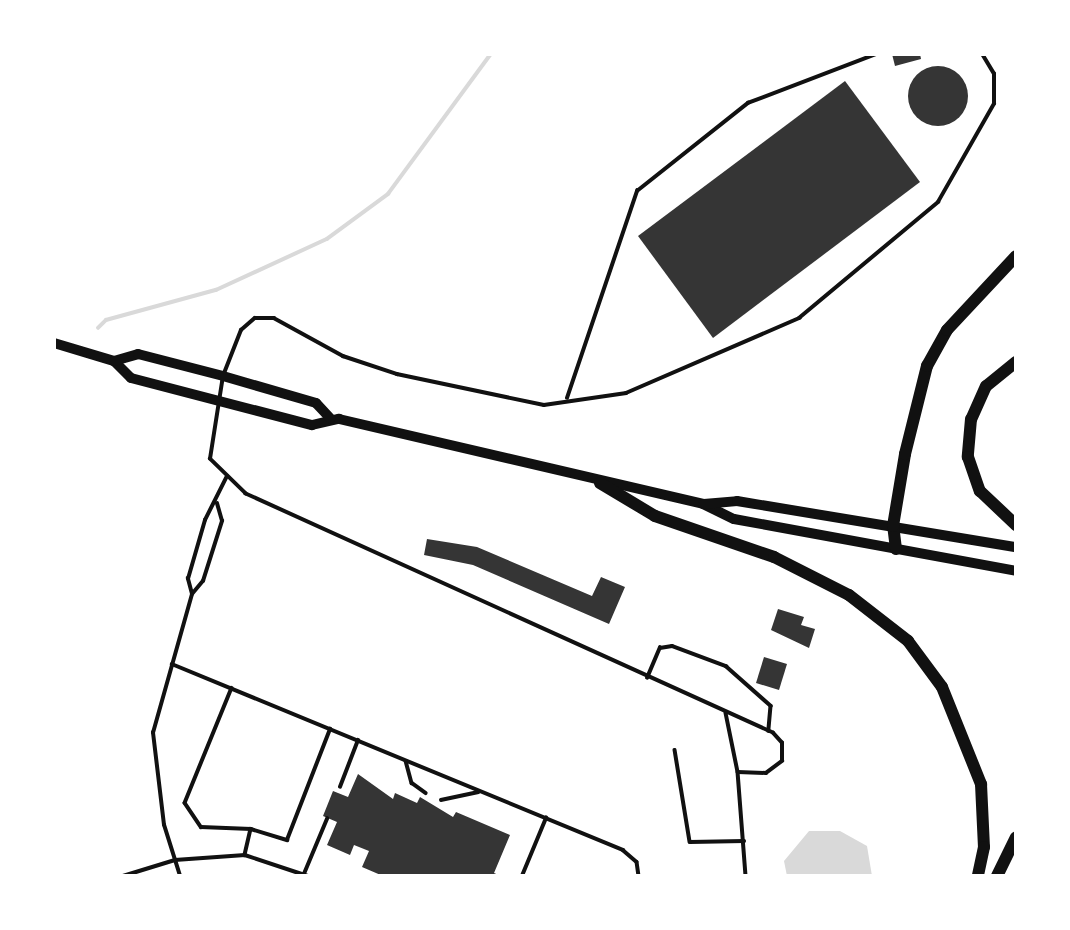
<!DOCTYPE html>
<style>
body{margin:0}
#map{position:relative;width:1070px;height:930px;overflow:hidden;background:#fff;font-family:"IBM Plex Sans",sans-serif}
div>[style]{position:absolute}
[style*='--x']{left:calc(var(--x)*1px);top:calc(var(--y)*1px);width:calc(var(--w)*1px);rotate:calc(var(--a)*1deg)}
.water>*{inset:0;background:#d9d9d9}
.stream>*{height:3.5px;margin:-1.75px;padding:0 1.75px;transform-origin:1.75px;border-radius:1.75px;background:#d9d9d9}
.building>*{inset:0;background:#353535}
.round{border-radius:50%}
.service>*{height:3.5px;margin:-1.75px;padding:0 1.75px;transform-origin:1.75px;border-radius:1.75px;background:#111}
.primary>*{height:10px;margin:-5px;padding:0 5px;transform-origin:5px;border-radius:5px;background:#111}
.motorway>*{height:12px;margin:-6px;padding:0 6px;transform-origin:6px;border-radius:6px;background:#111}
span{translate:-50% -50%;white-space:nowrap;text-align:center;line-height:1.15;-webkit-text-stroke:5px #fff;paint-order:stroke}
.frame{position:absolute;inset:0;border:56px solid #fff;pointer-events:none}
</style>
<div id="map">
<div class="water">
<i style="clip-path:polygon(809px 831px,840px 831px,867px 846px,872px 876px,787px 876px,784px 861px)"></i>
</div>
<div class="stream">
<i style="--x:98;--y:328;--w:11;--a:-45"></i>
<i style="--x:106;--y:320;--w:114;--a:-15.3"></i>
<i style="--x:216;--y:290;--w:122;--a:-24.7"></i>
<i style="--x:327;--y:239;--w:76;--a:-36.4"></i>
<i style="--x:388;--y:194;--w:174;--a:-53.7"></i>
</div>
<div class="building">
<i style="clip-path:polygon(892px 54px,920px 54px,921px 59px,895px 66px)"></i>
<i class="round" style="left:908px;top:66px;width:60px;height:60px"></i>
<i style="clip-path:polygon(845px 81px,920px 182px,713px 338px,638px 236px)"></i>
<i style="clip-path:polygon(427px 539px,477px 547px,592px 596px,601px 577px,625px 587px,609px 624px,473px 565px,424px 555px)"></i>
<i style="clip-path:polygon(778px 609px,804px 617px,801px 625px,815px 629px,809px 648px,771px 630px)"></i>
<i style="clip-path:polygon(764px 657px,787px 664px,779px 690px,756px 683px)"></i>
<i style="clip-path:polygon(358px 774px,393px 799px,395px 793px,417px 803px,420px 797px,453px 817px,456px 812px,510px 835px,494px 873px,501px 876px,383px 876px,362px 867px,369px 851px,354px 845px,350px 855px,327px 845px,337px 822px,323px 816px,333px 791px,348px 797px)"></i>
</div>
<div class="service">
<i style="--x:567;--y:398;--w:219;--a:-71.3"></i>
<i style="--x:637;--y:191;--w:142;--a:-38.4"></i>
<i style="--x:748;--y:103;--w:137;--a:-20.9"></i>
<i style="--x:192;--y:594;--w:16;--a:-105"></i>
<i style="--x:188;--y:579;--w:61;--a:-73.9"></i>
<i style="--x:205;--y:520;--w:49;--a:-63.4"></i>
<i style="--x:172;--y:664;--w:488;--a:22.4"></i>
<i style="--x:623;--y:850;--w:18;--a:41"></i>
<i style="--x:637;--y:862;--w:14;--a:82"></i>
<i style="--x:647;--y:678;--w:33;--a:-67"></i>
<i style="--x:660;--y:648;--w:12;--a:-9"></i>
<i style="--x:672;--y:646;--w:58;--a:20.3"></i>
<i style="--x:726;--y:666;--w:60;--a:41.6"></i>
<i style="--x:771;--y:706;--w:25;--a:95"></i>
<i style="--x:232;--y:688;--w:124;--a:112.2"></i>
<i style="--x:185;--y:803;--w:29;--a:56"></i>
<i style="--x:201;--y:827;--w:50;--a:2.3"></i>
<i style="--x:251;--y:829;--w:27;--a:103"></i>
<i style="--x:726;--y:713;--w:60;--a:78.5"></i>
<i style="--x:738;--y:772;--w:28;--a:2"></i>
<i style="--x:766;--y:773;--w:20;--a:-37"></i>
<i style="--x:782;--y:761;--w:18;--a:-90"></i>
<i style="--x:782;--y:743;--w:13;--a:-132"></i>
<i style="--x:773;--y:733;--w:579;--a:-155.61"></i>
<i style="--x:246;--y:494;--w:50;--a:-135.8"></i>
<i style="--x:210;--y:459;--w:84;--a:-81.1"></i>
<i style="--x:223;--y:376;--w:49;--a:-68.6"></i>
<i style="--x:241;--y:330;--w:18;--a:-41"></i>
<i style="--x:255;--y:318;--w:19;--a:0"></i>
<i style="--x:274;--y:318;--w:79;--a:28.8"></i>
<i style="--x:343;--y:356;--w:57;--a:18.4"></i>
<i style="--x:397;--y:374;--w:150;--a:11.9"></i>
<i style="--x:544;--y:405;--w:83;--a:-8.3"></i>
<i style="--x:626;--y:393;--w:189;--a:-23.4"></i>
<i style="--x:799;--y:318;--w:181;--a:-39.8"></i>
<i style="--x:938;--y:202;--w:113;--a:-60.3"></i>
<i style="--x:994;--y:104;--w:30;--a:-90"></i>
<i style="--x:994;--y:74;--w:23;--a:-121"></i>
<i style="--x:675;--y:750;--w:93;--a:80.7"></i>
<i style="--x:690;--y:842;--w:54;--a:-1.1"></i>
<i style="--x:406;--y:761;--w:23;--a:75"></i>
<i style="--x:412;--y:783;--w:17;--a:36"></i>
<i style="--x:738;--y:772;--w:104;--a:85.6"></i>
<i style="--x:340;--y:787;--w:50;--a:-69"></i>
<i style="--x:441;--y:800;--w:38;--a:-12"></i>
<i style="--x:251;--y:829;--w:38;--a:17"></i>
<i style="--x:287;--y:840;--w:119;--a:-68.8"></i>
<i style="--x:304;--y:874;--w:60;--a:-67.3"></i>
<i style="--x:123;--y:876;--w:54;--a:-17.1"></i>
<i style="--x:175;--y:860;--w:70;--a:-4.1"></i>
<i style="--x:245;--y:855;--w:66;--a:18.4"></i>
<i style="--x:180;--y:876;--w:53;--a:-107.4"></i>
<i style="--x:164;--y:825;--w:93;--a:-96.8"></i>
<i style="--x:153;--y:733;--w:144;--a:-74.3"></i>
<i style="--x:192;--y:594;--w:17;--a:-50"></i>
<i style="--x:203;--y:581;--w:63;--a:-72.4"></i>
<i style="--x:222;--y:521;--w:18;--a:-106"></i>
<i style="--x:364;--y:876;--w:1;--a:0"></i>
<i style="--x:522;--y:876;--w:63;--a:-67.5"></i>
</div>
<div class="primary">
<i style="--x:54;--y:343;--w:63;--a:16.7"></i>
<i style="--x:114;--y:361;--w:24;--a:45"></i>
<i style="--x:131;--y:378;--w:187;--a:14.6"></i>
<i style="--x:312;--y:425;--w:28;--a:-13"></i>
<i style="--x:339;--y:419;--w:374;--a:13.1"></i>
<i style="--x:703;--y:504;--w:34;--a:26"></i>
<i style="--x:734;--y:519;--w:287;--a:10.4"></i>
<i style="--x:114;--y:361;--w:25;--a:-16"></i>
<i style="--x:138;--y:354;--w:88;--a:14.5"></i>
<i style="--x:223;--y:376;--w:97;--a:16.2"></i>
<i style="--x:316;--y:403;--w:21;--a:47"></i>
<i style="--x:704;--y:504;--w:33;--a:-5"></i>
<i style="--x:737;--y:501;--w:283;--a:9.4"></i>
</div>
<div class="motorway">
<i style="--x:1016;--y:362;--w:38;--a:141"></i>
<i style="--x:986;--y:386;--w:36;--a:114"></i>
<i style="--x:971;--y:419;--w:38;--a:95"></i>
<i style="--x:968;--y:457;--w:36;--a:71"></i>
<i style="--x:980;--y:491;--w:50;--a:43.4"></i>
<i style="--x:600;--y:483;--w:64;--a:31"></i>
<i style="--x:655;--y:516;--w:126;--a:19"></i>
<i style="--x:774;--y:557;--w:84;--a:26.9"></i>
<i style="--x:849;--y:595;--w:75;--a:37.9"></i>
<i style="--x:908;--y:641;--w:57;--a:53.5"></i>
<i style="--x:942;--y:687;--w:105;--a:68.1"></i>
<i style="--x:981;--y:784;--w:63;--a:87.3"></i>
<i style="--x:984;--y:847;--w:30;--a:102"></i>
<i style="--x:896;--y:549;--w:23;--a:-97"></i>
<i style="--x:893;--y:526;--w:73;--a:-80.5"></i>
<i style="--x:905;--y:454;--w:91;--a:-76"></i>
<i style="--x:927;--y:366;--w:41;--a:-60.9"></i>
<i style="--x:947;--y:330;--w:101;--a:-47"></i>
<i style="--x:997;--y:876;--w:43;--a:-64"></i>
</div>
<div class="frame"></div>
</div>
